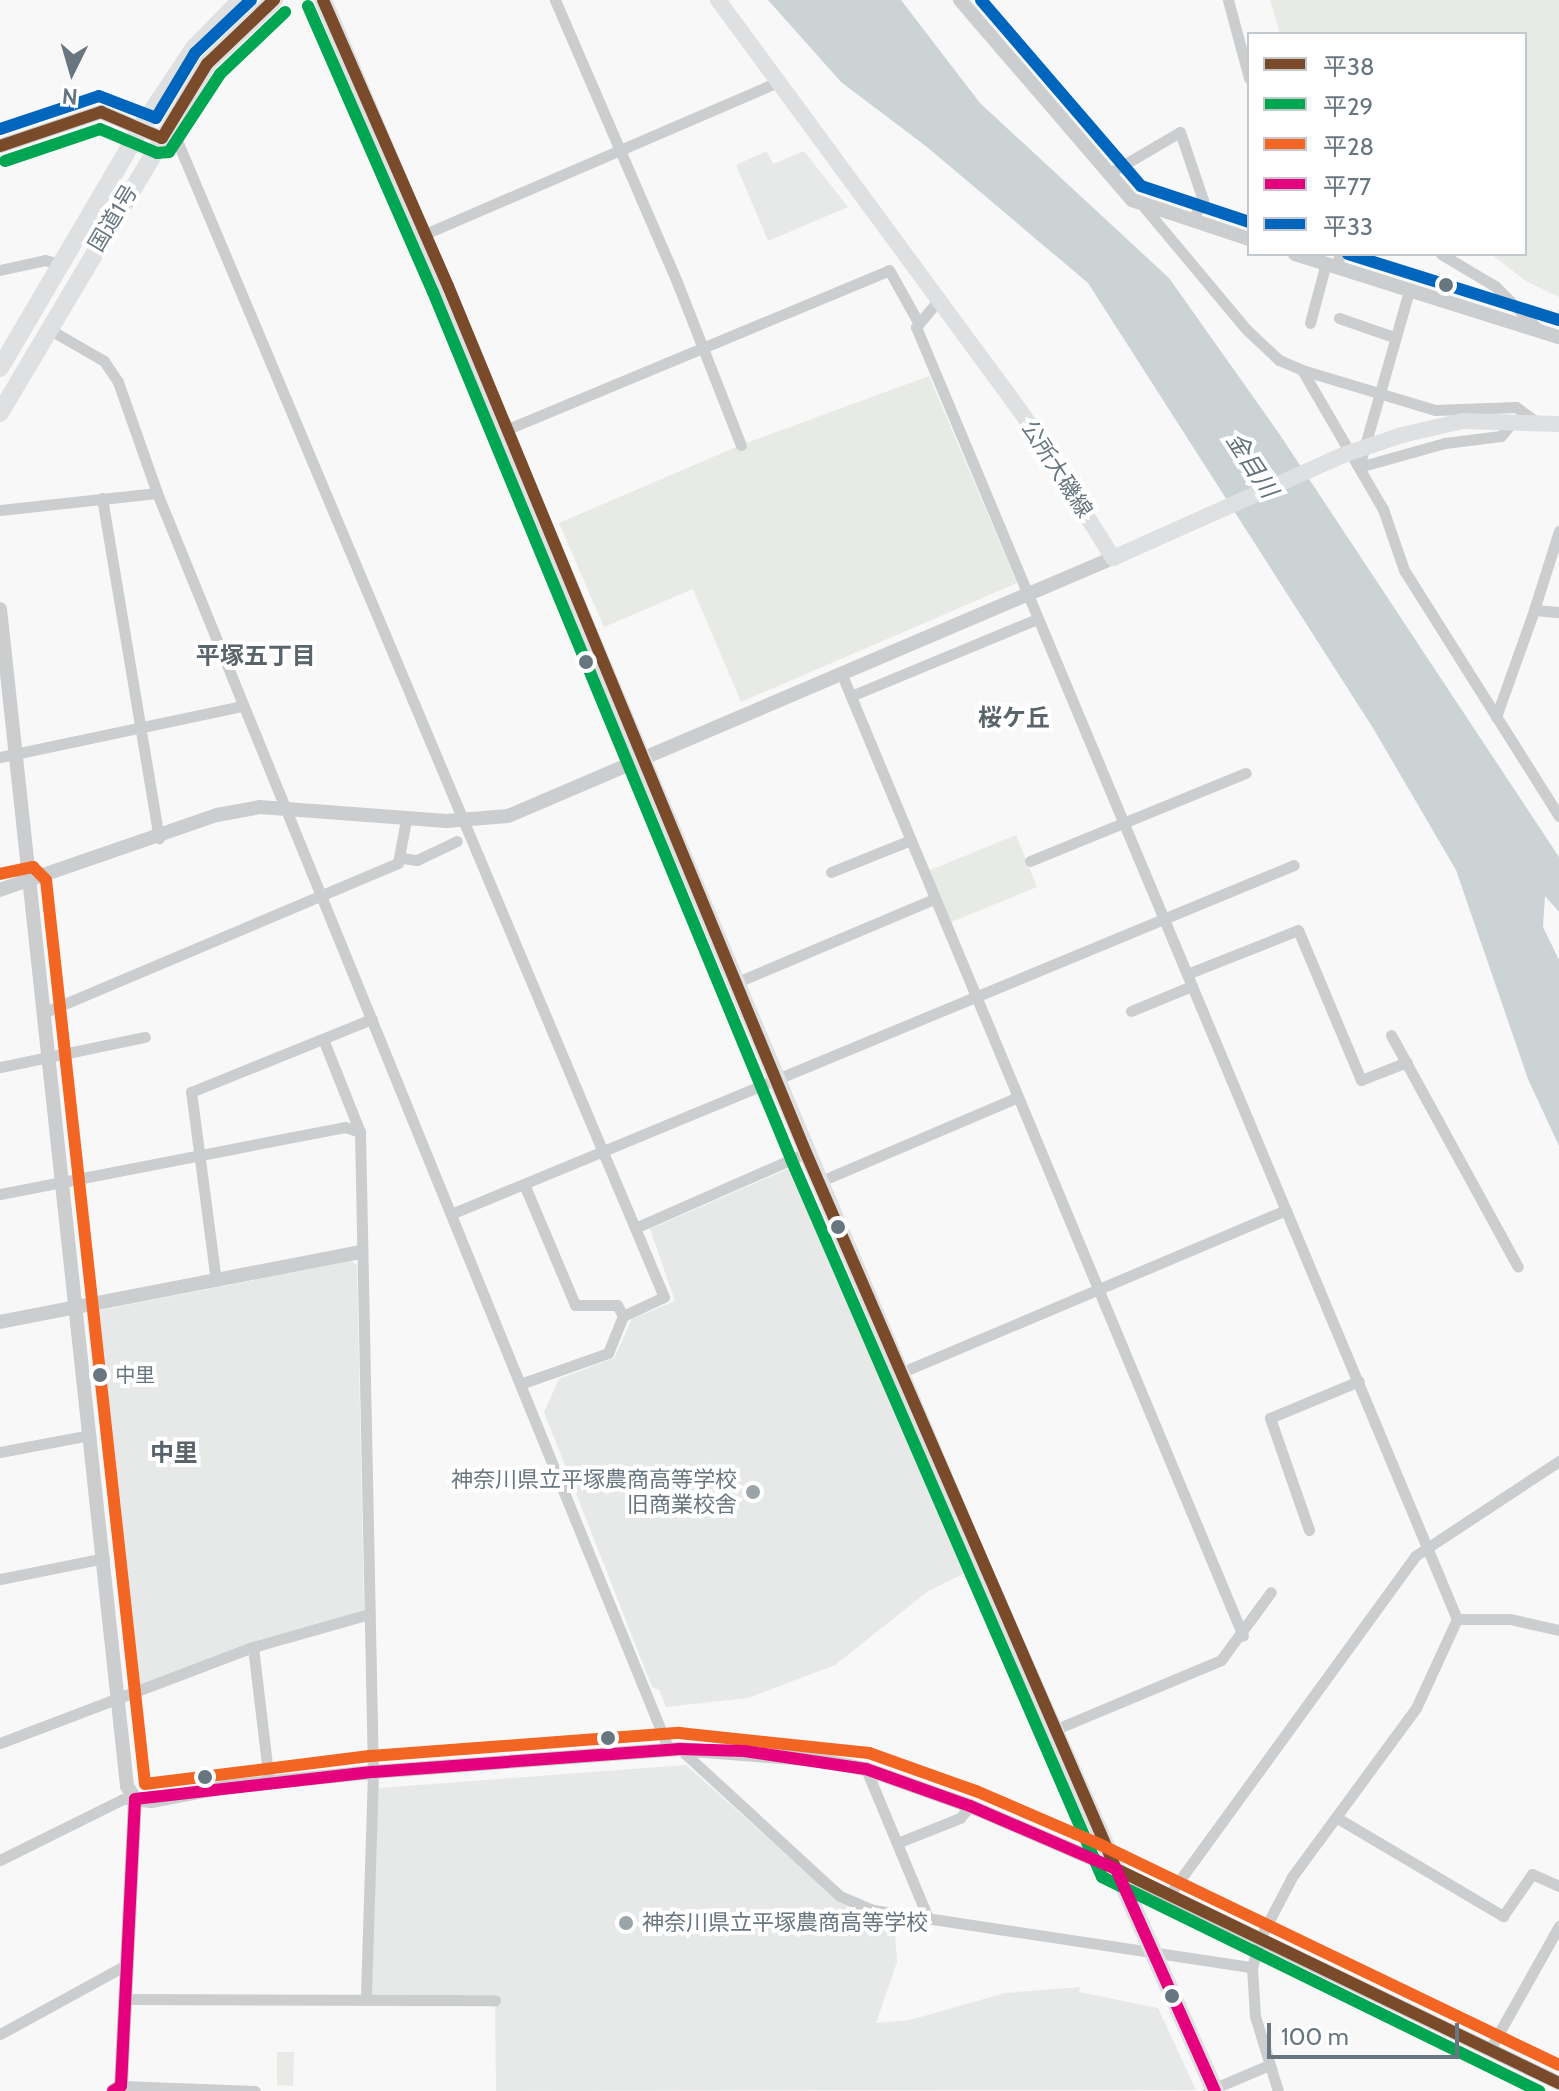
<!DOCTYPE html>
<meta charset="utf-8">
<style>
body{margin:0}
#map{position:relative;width:1559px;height:2091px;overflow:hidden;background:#f8f8f8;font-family:Cabin,"Noto Sans JP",sans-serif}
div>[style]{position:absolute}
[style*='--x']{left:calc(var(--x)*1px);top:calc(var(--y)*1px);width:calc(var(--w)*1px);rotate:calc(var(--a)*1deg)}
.built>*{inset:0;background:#e7e8e8}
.green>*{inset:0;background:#e8eae6}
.water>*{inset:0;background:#cbd3d5}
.minor>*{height:11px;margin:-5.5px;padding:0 5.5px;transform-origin:5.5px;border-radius:5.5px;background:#cbcdce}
.tertiary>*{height:14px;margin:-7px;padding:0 7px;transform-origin:7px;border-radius:7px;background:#cbcdce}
.secondary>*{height:16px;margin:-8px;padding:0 8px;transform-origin:8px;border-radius:8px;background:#dfe0e1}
.primary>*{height:18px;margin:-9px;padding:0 9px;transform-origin:9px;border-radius:9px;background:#dfe0e1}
.trunk>*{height:18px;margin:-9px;padding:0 9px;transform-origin:9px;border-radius:9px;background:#dfe0e1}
.bus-1>*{height:12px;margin:-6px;padding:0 6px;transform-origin:6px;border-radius:6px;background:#7a4b2a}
.bus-2>*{height:12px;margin:-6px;padding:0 6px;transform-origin:6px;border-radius:6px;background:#00a651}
.bus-3>*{height:12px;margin:-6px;padding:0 6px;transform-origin:6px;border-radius:6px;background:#f26522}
.bus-4>*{height:12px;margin:-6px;padding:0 6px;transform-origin:6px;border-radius:6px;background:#e5007d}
.bus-5>*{height:12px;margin:-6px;padding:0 6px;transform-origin:6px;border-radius:6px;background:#0065bd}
.dots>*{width:22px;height:22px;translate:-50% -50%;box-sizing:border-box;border:4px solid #fff;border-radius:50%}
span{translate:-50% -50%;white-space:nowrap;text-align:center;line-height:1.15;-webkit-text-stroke:8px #fff;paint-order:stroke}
.bus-label{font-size:20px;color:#67767f}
.left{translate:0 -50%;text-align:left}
.street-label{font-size:22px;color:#67767f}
.poi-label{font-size:22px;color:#67767f}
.right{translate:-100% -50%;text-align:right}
.water-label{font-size:24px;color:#627478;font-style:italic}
.neighbourhood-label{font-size:24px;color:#59646b;font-weight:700}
.legend{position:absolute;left:1247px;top:32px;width:280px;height:224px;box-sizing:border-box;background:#fff;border:2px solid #c2c8cc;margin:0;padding:10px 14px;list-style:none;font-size:24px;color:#67767f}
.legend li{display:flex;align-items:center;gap:16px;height:40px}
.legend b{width:40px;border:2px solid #c2c8cc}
.north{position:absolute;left:32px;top:32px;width:80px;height:80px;-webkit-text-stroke:6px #fff;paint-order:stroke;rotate:185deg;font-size:22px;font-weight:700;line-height:32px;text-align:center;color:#67767f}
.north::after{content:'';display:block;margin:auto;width:28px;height:36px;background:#67767f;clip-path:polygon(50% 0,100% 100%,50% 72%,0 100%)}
.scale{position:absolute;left:1267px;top:2023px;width:192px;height:36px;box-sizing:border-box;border:4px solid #67767f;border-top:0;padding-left:10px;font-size:24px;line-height:28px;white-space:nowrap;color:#67767f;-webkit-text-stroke:6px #fff;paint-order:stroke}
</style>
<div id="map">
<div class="built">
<i style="clip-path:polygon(767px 151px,773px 164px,804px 151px,848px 207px,768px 241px,736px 165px)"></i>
<i style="clip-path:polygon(790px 1168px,965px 1573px,927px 1592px,835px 1665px,748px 1698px,666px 1707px,659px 1690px,652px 1687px,544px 1412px,559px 1379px,614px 1358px,632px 1319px,675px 1301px,650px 1229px)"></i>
<i style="clip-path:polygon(351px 1261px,357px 1265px,364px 1610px,130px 1689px,86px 1313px)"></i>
<i style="clip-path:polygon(686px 1765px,834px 1897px,895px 1931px,897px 1962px,876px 2023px,910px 2020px,1005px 1993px,1080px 1987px,1079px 1992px,1158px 2008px,1196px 2090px,496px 2091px,495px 1995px,371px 1996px,378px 1788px)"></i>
</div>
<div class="green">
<i style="clip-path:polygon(1270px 0,1559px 0,1559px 297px,1526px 281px,1491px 254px,1525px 254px,1525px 34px,1280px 34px)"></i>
<i style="clip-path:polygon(929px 376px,1017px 583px,741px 702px,693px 589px,604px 627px,559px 523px,741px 445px)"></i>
<i style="clip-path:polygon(1016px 835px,1037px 887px,949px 923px,928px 871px)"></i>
<i style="clip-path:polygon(277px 2052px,294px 2052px,293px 2086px,277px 2085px)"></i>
</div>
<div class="water">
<i style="clip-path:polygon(768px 0,901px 0,980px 103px,1169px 278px,1278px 432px,1559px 857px,1559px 912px,1545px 896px,1543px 927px,1559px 960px,1559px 1146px,1528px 1079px,1456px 870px,1373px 728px,1088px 283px,927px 147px,841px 82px)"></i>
</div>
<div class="minor">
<i style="--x:555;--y:0;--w:307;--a:66.6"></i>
<i style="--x:677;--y:282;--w:175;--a:68.6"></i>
<i style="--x:1228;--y:0;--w:81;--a:74.9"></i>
<i style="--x:170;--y:124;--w:1198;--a:67.16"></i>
<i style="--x:1108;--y:174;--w:83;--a:-30.3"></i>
<i style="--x:1180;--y:132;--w:72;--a:71.3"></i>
<i style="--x:1203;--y:200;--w:24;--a:118"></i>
<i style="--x:1144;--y:207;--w:160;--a:50.1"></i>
<i style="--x:1247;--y:330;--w:44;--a:43.2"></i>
<i style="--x:1279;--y:360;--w:25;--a:23"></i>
<i style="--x:1302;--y:370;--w:161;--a:59.8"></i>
<i style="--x:1383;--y:509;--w:65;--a:71"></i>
<i style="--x:1404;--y:570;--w:291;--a:57.8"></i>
<i style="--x:425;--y:234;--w:381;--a:-23.3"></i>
<i style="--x:1441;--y:254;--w:63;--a:30.7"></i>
<i style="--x:1495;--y:286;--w:61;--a:45"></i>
<i style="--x:1338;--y:268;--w:14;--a:-86"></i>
<i style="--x:0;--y:270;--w:46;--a:-12.5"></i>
<i style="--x:45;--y:260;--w:15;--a:16"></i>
<i style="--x:1409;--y:291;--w:183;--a:105.9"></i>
<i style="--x:1359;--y:467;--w:89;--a:-15.6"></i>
<i style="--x:1445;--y:443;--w:56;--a:-7.1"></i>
<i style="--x:1501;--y:436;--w:19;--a:-51"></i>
<i style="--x:937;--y:302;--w:33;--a:130"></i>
<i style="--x:916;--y:327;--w:1401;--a:67.28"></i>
<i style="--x:1457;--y:1619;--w:98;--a:114.7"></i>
<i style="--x:1416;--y:1708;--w:210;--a:126.3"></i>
<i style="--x:1292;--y:1877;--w:69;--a:117.7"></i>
<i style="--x:1260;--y:1938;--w:30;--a:105"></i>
<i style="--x:1252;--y:1967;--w:49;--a:86.5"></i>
<i style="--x:1255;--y:2016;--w:78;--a:73"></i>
<i style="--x:1339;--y:318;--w:58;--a:19.1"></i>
<i style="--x:1310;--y:323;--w:62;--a:-75.1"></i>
<i style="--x:47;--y:328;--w:66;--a:30.1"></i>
<i style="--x:104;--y:361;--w:25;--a:56"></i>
<i style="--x:118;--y:382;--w:118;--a:70.6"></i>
<i style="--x:157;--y:493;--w:1357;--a:67.84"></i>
<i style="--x:1302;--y:370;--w:139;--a:16.7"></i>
<i style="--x:1435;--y:410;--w:81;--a:-2.1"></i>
<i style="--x:1516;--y:407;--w:26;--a:36"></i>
<i style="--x:503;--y:431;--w:418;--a:-22.6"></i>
<i style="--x:889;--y:270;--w:57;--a:60.8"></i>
<i style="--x:102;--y:498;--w:345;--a:80.5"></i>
<i style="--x:0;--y:510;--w:158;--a:-6.2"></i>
<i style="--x:1559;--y:531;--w:83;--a:107.6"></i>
<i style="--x:1534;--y:610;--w:25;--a:5"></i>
<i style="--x:842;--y:675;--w:1041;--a:67.35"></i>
<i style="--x:851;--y:696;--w:201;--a:-22.5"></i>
<i style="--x:1496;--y:717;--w:114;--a:-70.4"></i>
<i style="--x:0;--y:757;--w:248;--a:-11.9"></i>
<i style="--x:402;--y:858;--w:15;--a:8"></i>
<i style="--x:417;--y:860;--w:44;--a:-25.4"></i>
<i style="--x:1030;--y:861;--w:233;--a:-22.2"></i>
<i style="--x:831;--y:872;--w:83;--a:-21.9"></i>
<i style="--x:1187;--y:974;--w:119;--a:-21.6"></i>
<i style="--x:1298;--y:930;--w:163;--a:67.2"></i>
<i style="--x:1361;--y:1080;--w:49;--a:-21.4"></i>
<i style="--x:735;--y:983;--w:216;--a:-22.9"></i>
<i style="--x:1131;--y:1011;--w:66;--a:-22.3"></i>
<i style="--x:43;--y:1013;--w:385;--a:-22.9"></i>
<i style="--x:398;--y:863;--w:44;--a:-79.5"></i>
<i style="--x:1391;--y:1035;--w:264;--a:61.3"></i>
<i style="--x:323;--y:1039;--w:100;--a:68.3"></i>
<i style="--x:360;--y:1132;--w:640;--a:88.84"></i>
<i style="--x:373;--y:1772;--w:228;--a:91.8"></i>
<i style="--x:0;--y:1067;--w:148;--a:-11.7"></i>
<i style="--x:821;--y:1181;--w:214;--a:-23.1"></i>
<i style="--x:524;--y:1184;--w:131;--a:67.1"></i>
<i style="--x:575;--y:1305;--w:42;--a:0"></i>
<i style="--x:617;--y:1305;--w:13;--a:61"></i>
<i style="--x:0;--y:1194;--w:351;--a:-11"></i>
<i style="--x:345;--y:1127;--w:16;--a:18"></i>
<i style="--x:451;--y:1214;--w:912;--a:-22.49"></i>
<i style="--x:216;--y:1281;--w:191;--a:-97.5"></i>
<i style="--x:191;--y:1092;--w:195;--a:-22"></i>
<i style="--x:900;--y:1373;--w:419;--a:-22.9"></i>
<i style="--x:523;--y:1383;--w:90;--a:-19.4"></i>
<i style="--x:608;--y:1353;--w:40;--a:-68"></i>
<i style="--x:623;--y:1316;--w:45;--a:-24.9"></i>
<i style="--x:664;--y:1297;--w:75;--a:-112.8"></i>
<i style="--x:635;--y:1228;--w:187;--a:-23.7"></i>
<i style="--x:0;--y:1452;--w:92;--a:-10.7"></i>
<i style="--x:1309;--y:1530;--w:119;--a:-109.2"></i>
<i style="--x:1270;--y:1418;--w:96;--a:-22.6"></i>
<i style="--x:0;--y:1579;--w:106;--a:-11.4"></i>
<i style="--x:1457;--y:1619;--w:53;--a:0"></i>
<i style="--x:1510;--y:1619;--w:50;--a:12.7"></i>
<i style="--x:253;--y:1647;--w:136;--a:83.2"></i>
<i style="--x:1054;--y:1730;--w:181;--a:-22.7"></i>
<i style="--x:1221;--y:1660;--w:84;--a:-53.7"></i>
<i style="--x:0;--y:1743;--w:271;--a:-20.8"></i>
<i style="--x:253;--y:1647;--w:121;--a:-15.9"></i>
<i style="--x:680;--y:1749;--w:217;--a:42.6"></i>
<i style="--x:840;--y:1896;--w:36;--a:23"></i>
<i style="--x:873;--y:1910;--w:383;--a:8.6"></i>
<i style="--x:866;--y:1769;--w:161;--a:67.4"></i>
<i style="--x:1339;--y:1819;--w:191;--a:30.6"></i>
<i style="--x:1503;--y:1916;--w:51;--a:-55.4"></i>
<i style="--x:1532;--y:1874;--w:30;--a:24"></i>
<i style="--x:897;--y:1843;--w:68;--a:-21.6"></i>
<i style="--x:960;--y:1818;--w:16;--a:-50"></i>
<i style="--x:0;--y:1860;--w:137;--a:-26.4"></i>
<i style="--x:123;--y:1799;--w:12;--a:0"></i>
<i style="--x:1169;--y:1895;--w:419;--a:-54"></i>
<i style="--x:1415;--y:1556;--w:173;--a:-33.4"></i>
<i style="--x:126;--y:1999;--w:369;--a:0.2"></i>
<i style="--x:0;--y:2034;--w:146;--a:-28.7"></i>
<i style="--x:1490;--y:2049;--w:141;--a:-60.7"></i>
<i style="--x:121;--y:2091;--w:5;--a:-90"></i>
<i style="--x:121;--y:2086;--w:134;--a:2.1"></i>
<i style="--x:1208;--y:2091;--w:66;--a:-23.1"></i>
</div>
<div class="tertiary">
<i style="--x:960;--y:0;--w:264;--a:49.3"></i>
<i style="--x:1132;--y:200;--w:123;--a:18.4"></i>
<i style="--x:0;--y:146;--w:107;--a:-18.6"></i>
<i style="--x:101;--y:112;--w:66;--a:23.1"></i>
<i style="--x:1295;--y:254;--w:277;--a:17.5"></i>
<i style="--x:0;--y:609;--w:1184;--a:83.84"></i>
<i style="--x:127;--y:1786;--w:15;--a:58"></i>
<i style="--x:135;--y:1799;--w:287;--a:92.8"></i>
<i style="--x:121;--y:2086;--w:9;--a:148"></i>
<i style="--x:0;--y:890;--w:230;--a:-19.1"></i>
<i style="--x:217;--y:815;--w:44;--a:-10.5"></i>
<i style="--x:260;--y:807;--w:187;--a:4.3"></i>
<i style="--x:446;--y:821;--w:62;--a:-4.6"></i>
<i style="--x:508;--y:816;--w:658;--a:-23.1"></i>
<i style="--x:0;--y:1322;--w:368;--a:-11"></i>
<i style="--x:135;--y:1799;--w:16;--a:7"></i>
<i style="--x:151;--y:1801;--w:75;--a:-10.7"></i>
<i style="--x:225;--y:1787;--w:149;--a:-5.8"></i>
<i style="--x:373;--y:1772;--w:308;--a:-4.3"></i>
<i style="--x:680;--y:1749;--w:138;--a:4.6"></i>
<i style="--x:818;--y:1760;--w:49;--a:10.6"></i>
<i style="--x:866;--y:1769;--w:110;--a:19.6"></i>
<i style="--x:970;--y:1806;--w:134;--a:23.3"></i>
<i style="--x:1093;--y:1859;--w:517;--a:25.67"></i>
</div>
<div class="secondary">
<i style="--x:718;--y:0;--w:516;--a:53.66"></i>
<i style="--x:1024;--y:416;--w:168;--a:57.9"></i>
<i style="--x:1113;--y:558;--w:252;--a:-24.1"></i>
<i style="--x:1343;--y:455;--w:62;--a:-18.7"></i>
<i style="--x:1402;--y:435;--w:62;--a:-13.1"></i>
<i style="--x:1462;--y:421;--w:97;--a:1.8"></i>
</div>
<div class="primary">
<i style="--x:323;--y:0;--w:1711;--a:67.2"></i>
<i style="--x:986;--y:1577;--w:563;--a:65.99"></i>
</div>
<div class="trunk">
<i style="--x:0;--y:368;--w:281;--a:-59.6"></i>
<i style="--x:142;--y:126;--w:94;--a:-56.3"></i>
<i style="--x:194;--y:48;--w:67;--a:-45.6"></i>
<i style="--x:0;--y:413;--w:406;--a:-59.3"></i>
<i style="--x:207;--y:64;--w:93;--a:-43.7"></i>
</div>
<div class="bus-1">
<i style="--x:323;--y:0;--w:312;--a:66.4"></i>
<i style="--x:448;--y:286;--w:938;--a:67.56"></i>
<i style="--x:806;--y:1153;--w:780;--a:66.59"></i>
<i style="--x:1116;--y:1869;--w:492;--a:25.8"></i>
<i style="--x:0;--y:146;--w:107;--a:-18.6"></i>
<i style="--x:101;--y:112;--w:66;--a:23.1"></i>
<i style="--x:162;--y:138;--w:87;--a:-58.7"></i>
<i style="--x:207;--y:64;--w:93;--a:-43.7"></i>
</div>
<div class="bus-2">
<i style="--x:308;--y:6;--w:312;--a:66.4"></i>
<i style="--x:433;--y:292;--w:938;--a:67.56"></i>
<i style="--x:791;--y:1159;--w:782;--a:66.58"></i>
<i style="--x:1102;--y:1877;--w:487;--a:26.1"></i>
<i style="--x:5;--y:161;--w:100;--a:-18.6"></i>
<i style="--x:100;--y:129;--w:62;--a:22.8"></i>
<i style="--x:157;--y:153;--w:12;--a:-5"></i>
<i style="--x:169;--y:152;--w:93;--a:-56.8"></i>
<i style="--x:220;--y:74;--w:90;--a:-43.6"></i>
</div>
<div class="bus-3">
<i style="--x:0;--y:874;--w:34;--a:-12"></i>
<i style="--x:33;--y:867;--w:18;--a:45"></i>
<i style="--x:46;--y:880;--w:909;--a:83.75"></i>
<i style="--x:145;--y:1784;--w:228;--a:-7.1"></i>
<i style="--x:371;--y:1756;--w:309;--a:-4.3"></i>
<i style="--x:679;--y:1733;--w:191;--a:6"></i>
<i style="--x:869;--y:1753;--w:114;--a:19.6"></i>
<i style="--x:976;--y:1791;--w:134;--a:23.3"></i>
<i style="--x:1099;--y:1844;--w:510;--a:25.66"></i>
</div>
<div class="bus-4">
<i style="--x:113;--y:2091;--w:9;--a:-32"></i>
<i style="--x:121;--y:2086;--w:287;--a:-87.2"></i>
<i style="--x:135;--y:1799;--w:240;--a:-6.5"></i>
<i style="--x:373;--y:1772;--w:308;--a:-4.3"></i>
<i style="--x:680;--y:1749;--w:64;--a:1.8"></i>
<i style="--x:744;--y:1751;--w:123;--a:8.4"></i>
<i style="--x:866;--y:1769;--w:110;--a:19.6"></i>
<i style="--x:970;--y:1806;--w:159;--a:23.3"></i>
<i style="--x:1116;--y:1869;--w:243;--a:66"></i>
</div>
<div class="bus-5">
<i style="--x:981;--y:0;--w:245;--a:49.3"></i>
<i style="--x:1141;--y:186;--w:114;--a:18.4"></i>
<i style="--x:0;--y:129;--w:104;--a:-18.4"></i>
<i style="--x:99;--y:96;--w:61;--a:21.1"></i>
<i style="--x:156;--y:118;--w:76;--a:-59"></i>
<i style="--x:195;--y:53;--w:77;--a:-43.4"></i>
<i style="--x:1348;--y:254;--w:221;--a:17.4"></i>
</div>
<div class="dots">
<i style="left:1446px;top:285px;background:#67767f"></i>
<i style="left:586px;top:662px;background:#67767f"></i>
<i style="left:838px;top:1227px;background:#67767f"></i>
<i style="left:100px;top:1375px;background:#67767f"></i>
<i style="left:753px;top:1492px;background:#9aa4a9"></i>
<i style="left:608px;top:1738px;background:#67767f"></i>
<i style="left:205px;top:1777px;background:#67767f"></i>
<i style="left:626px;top:1923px;background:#9aa4a9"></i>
<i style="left:1172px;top:1996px;background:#67767f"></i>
</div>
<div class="bus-label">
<span class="left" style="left:115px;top:1375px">中里</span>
</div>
<div class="street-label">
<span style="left:113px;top:218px;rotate:-59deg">国道1号</span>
<span style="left:1057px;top:469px;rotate:57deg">公所大磯線</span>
</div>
<div class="poi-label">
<span class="right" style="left:737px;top:1492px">神奈川県立平塚農商高等学校<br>旧商業校舎</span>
<span class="left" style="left:642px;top:1923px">神奈川県立平塚農商高等学校</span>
</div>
<div class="water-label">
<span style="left:1252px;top:465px;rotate:57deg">金目川</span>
</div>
<div class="neighbourhood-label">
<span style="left:256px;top:656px">平塚五丁目</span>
<span style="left:1014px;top:718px">桜ケ丘</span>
<span style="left:174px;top:1453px">中里</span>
</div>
<ul class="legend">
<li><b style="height:10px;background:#7a4b2a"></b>平38</li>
<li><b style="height:10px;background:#00a651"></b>平29</li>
<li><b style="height:10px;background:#f26522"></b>平28</li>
<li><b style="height:10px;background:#e5007d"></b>平77</li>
<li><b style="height:10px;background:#0065bd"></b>平33</li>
</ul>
<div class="north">N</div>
<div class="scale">100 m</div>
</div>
